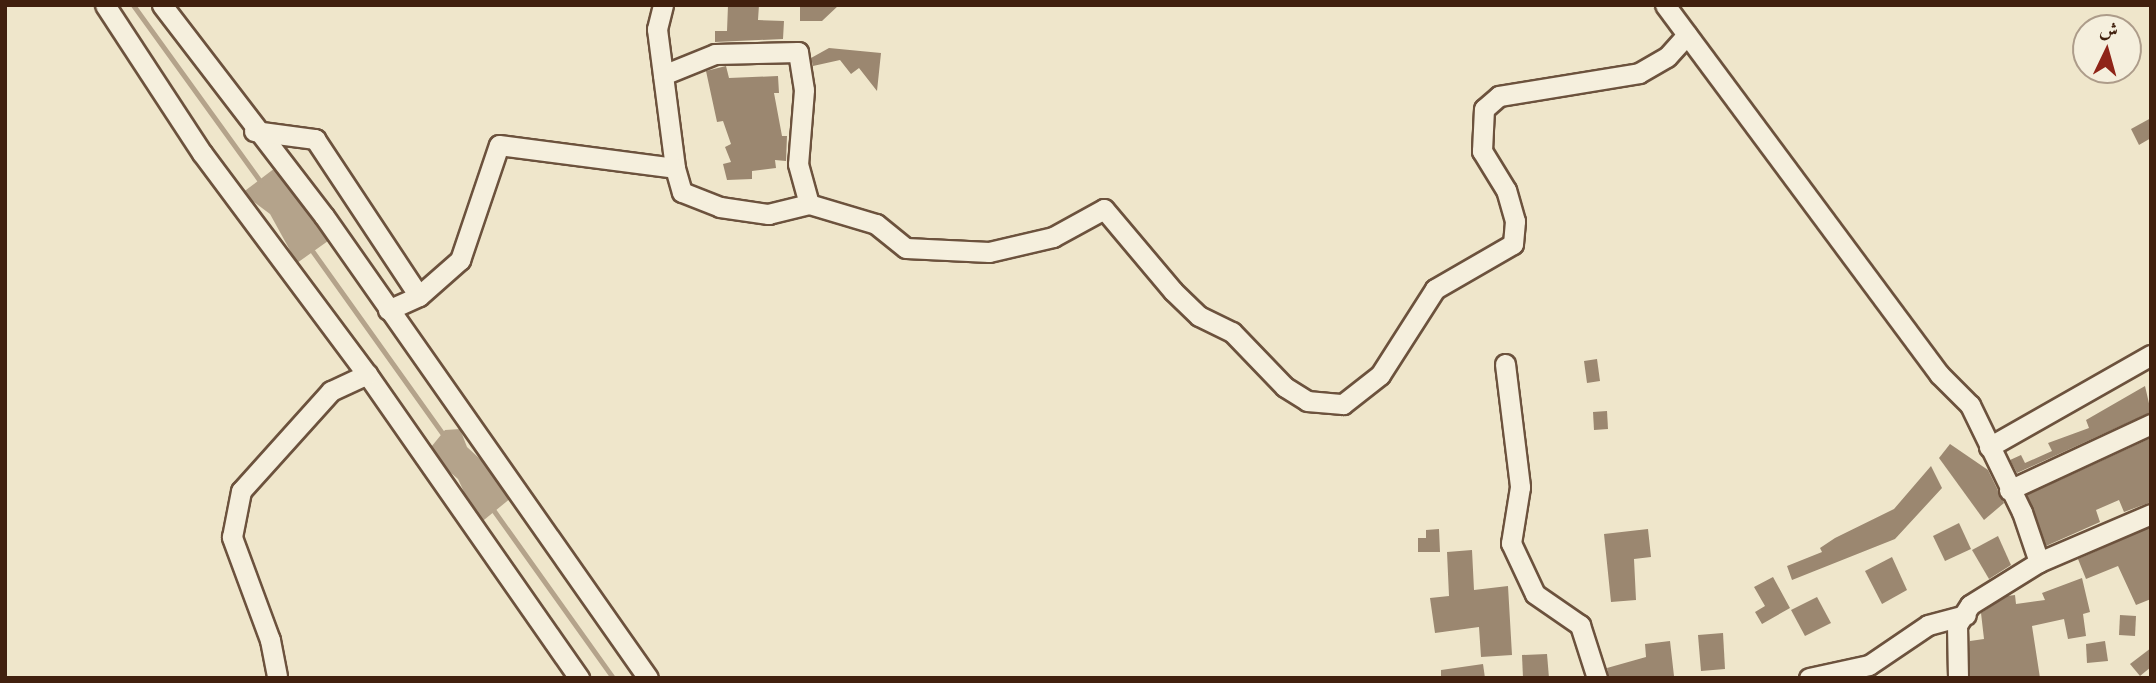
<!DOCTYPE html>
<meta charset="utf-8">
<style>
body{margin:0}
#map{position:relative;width:2156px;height:683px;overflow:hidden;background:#efe6cb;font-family:Alegreya,Amiri,serif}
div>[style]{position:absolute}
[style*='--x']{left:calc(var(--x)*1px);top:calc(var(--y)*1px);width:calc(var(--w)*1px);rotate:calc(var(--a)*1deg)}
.water>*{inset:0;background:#b4a38b}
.stream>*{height:5px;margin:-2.5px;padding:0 2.5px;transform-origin:2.5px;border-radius:2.5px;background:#b4a38b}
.building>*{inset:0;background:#9b8770}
.roads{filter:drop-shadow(2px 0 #6c523d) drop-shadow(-2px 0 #6c523d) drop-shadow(0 2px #6c523d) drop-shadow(0 -2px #6c523d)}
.minor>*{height:19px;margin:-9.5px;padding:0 9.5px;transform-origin:9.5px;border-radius:9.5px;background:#f5efdd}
span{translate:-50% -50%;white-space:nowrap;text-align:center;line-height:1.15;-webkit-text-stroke:6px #f5efdd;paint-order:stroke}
.frame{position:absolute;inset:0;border:7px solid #41200e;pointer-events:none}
.north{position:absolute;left:2072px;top:14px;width:70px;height:70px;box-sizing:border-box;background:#f5efdd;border:2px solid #ad9c8a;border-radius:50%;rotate:5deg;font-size:19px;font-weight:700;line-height:28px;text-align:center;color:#41200e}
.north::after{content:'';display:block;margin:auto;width:24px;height:32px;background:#8f2418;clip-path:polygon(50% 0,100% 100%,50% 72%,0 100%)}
</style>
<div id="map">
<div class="water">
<i style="clip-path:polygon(275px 168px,328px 241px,297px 263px,270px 214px,242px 193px)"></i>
<i style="clip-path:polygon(460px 429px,467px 447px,492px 470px,511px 498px,479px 524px,458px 479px,427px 452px,445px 430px)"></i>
</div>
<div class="stream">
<i style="--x:133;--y:5;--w:217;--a:54.2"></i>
<i style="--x:313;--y:252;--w:222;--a:54.5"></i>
<i style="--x:494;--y:511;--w:205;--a:54.5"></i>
</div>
<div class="building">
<i style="clip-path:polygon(728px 5px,759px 5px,758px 20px,784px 21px,783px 39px,715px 42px,715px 31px,727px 31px)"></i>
<i style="clip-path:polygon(800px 5px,839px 5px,822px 21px,800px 21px)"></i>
<i style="clip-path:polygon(829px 48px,881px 53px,877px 91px,859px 68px,851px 74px,840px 60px,813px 66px,811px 58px)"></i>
<i style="clip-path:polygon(726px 66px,729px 78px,778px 76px,779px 93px,774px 93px,782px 136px,787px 136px,786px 161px,775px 160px,776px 168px,752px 171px,752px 179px,727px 180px,723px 164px,731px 162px,725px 147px,731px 144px,723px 121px,717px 122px,706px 71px)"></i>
<i style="clip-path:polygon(2151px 118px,2151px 138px,2139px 145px,2131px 129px)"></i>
<i style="clip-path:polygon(1597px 359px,1600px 381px,1587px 383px,1584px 361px)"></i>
<i style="clip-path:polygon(2145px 386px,2151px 412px,2017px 473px,2010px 460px,2021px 455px,2025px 463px,2052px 451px,2048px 443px,2089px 428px,2086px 420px)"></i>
<i style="clip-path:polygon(1607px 411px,1608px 429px,1594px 430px,1593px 412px)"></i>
<i style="clip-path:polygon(2151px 438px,2151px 502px,2124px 512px,2119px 500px,2096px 510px,2100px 522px,2046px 546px,2027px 495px)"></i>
<i style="clip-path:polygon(1950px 444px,1988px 470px,2004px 503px,1984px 520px,1939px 458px)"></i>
<i style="clip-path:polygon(1931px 466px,1942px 488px,1895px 539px,1792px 580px,1787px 566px,1822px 552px,1820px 548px,1835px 538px,1894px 509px)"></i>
<i style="clip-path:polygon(1959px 523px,1971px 549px,1945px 561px,1933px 536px)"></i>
<i style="clip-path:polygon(2151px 527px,2151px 599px,2136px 605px,2118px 566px,2086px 579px,2078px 559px)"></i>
<i style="clip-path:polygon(1439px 529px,1440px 552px,1418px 552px,1418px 538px,1426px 538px,1426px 530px)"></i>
<i style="clip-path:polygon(1648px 529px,1651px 557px,1634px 559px,1636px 600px,1611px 602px,1604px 534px)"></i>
<i style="clip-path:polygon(1998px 536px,2011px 565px,1989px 579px,1972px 550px)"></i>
<i style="clip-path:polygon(1472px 550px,1474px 590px,1508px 586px,1512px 655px,1481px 657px,1479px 627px,1435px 633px,1430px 598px,1449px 596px,1447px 552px)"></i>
<i style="clip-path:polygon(1892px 557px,1907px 590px,1882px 604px,1865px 571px)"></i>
<i style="clip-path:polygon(1773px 577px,1790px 608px,1762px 624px,1755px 612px,1765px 606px,1754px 587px)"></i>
<i style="clip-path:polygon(2082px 578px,2090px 612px,2083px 614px,2086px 636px,2068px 639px,2064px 619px,2032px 626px,2040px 678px,1970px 678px,1970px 641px,1984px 639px,1981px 613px,2007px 596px,2015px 595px,2016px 604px,2045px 600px,2042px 593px)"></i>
<i style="clip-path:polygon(1817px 597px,1831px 623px,1805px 636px,1791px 610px)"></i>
<i style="clip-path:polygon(2120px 615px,2136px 616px,2135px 636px,2119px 635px)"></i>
<i style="clip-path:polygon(1723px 633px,1725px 669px,1701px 671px,1698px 635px)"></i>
<i style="clip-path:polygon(1670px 641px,1674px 676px,1609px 678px,1607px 668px,1646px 657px,1645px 644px)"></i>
<i style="clip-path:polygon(2105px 641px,2108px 661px,2087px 663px,2086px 644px)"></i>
<i style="clip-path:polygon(2151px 648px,2151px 667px,2140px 676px,2130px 664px)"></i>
<i style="clip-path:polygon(1547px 654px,1549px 678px,1523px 678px,1522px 655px)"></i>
<i style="clip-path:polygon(1483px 664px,1485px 678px,1441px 678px,1441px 670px)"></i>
</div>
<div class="roads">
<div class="minor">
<i style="--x:105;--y:5;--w:177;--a:56.8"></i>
<i style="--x:202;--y:153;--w:276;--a:53.3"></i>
<i style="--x:367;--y:374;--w:371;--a:55.1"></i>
<i style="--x:162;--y:5;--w:266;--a:52.5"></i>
<i style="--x:324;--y:216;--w:564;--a:54.96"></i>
<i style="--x:663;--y:5;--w:25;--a:104"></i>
<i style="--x:657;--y:29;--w:140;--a:82.6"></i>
<i style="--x:1665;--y:5;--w:460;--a:53.4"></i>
<i style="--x:1939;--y:374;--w:44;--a:45"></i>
<i style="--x:1970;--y:405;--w:119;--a:64.1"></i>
<i style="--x:2022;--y:512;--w:53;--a:71.2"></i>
<i style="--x:2039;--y:562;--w:81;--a:148.1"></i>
<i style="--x:1970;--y:605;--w:24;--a:123"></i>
<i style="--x:1957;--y:625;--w:53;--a:88.9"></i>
<i style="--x:663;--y:75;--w:56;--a:-22"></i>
<i style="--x:715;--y:54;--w:83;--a:-1.4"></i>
<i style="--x:798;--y:52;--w:38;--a:81"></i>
<i style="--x:804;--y:90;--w:74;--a:94.6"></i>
<i style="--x:798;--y:164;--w:41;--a:74.6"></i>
<i style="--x:254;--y:131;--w:62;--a:7.5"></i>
<i style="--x:315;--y:139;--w:188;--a:56.5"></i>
<i style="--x:388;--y:310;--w:34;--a:-24"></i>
<i style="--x:419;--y:296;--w:55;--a:-41.3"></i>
<i style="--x:460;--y:260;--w:121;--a:-71.3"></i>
<i style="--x:499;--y:145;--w:177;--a:7.4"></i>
<i style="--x:675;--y:168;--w:25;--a:74"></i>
<i style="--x:682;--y:192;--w:41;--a:21.5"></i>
<i style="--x:720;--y:207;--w:49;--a:8.3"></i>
<i style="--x:768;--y:214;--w:42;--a:-13.7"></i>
<i style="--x:809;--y:204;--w:70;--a:16.6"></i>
<i style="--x:876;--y:224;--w:38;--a:39"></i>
<i style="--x:906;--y:248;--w:83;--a:2.8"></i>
<i style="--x:989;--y:252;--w:66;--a:-13.2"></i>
<i style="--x:1053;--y:237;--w:58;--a:-28.8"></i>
<i style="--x:1104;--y:209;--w:107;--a:49.9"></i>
<i style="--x:1173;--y:291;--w:36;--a:44"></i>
<i style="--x:1199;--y:316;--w:37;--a:26"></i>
<i style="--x:1232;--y:332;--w:76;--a:46.1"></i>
<i style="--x:1285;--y:387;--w:26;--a:32"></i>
<i style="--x:1307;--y:401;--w:36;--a:5"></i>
<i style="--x:1343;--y:404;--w:47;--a:-38.1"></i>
<i style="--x:1380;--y:375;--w:102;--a:-57.4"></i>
<i style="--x:1435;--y:289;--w:90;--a:-30"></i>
<i style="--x:1513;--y:244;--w:23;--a:-85"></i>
<i style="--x:1515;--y:221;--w:32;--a:-106"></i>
<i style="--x:1506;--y:190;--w:46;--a:-121.6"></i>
<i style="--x:1482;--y:151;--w:42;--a:-87.3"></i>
<i style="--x:1484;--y:109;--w:20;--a:-41"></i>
<i style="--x:1499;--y:96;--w:142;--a:-9.3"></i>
<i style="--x:1639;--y:73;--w:32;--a:-30"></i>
<i style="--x:1667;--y:57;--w:30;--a:-48"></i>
<i style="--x:1505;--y:364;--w:124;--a:83"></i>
<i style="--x:1520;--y:487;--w:57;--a:99.1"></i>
<i style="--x:1511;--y:543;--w:56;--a:64.8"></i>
<i style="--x:1535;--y:594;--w:55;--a:34.6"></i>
<i style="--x:1580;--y:625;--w:56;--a:72.2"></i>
<i style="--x:1989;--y:447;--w:186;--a:-29.6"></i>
<i style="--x:2009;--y:490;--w:157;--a:-24.9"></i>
<i style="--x:2039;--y:562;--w:122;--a:-23.2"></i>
<i style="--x:277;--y:676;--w:37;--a:-101"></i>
<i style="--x:270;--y:640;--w:110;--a:-110.3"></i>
<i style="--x:232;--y:537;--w:47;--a:-78.9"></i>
<i style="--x:241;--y:491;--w:135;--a:-48"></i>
<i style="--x:331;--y:391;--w:40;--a:-25"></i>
<i style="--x:1809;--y:678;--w:61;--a:-12.2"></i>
<i style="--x:1869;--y:665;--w:71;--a:-34.1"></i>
<i style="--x:1928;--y:625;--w:39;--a:-15"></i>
</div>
</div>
<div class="frame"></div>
<div class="north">ش</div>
</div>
